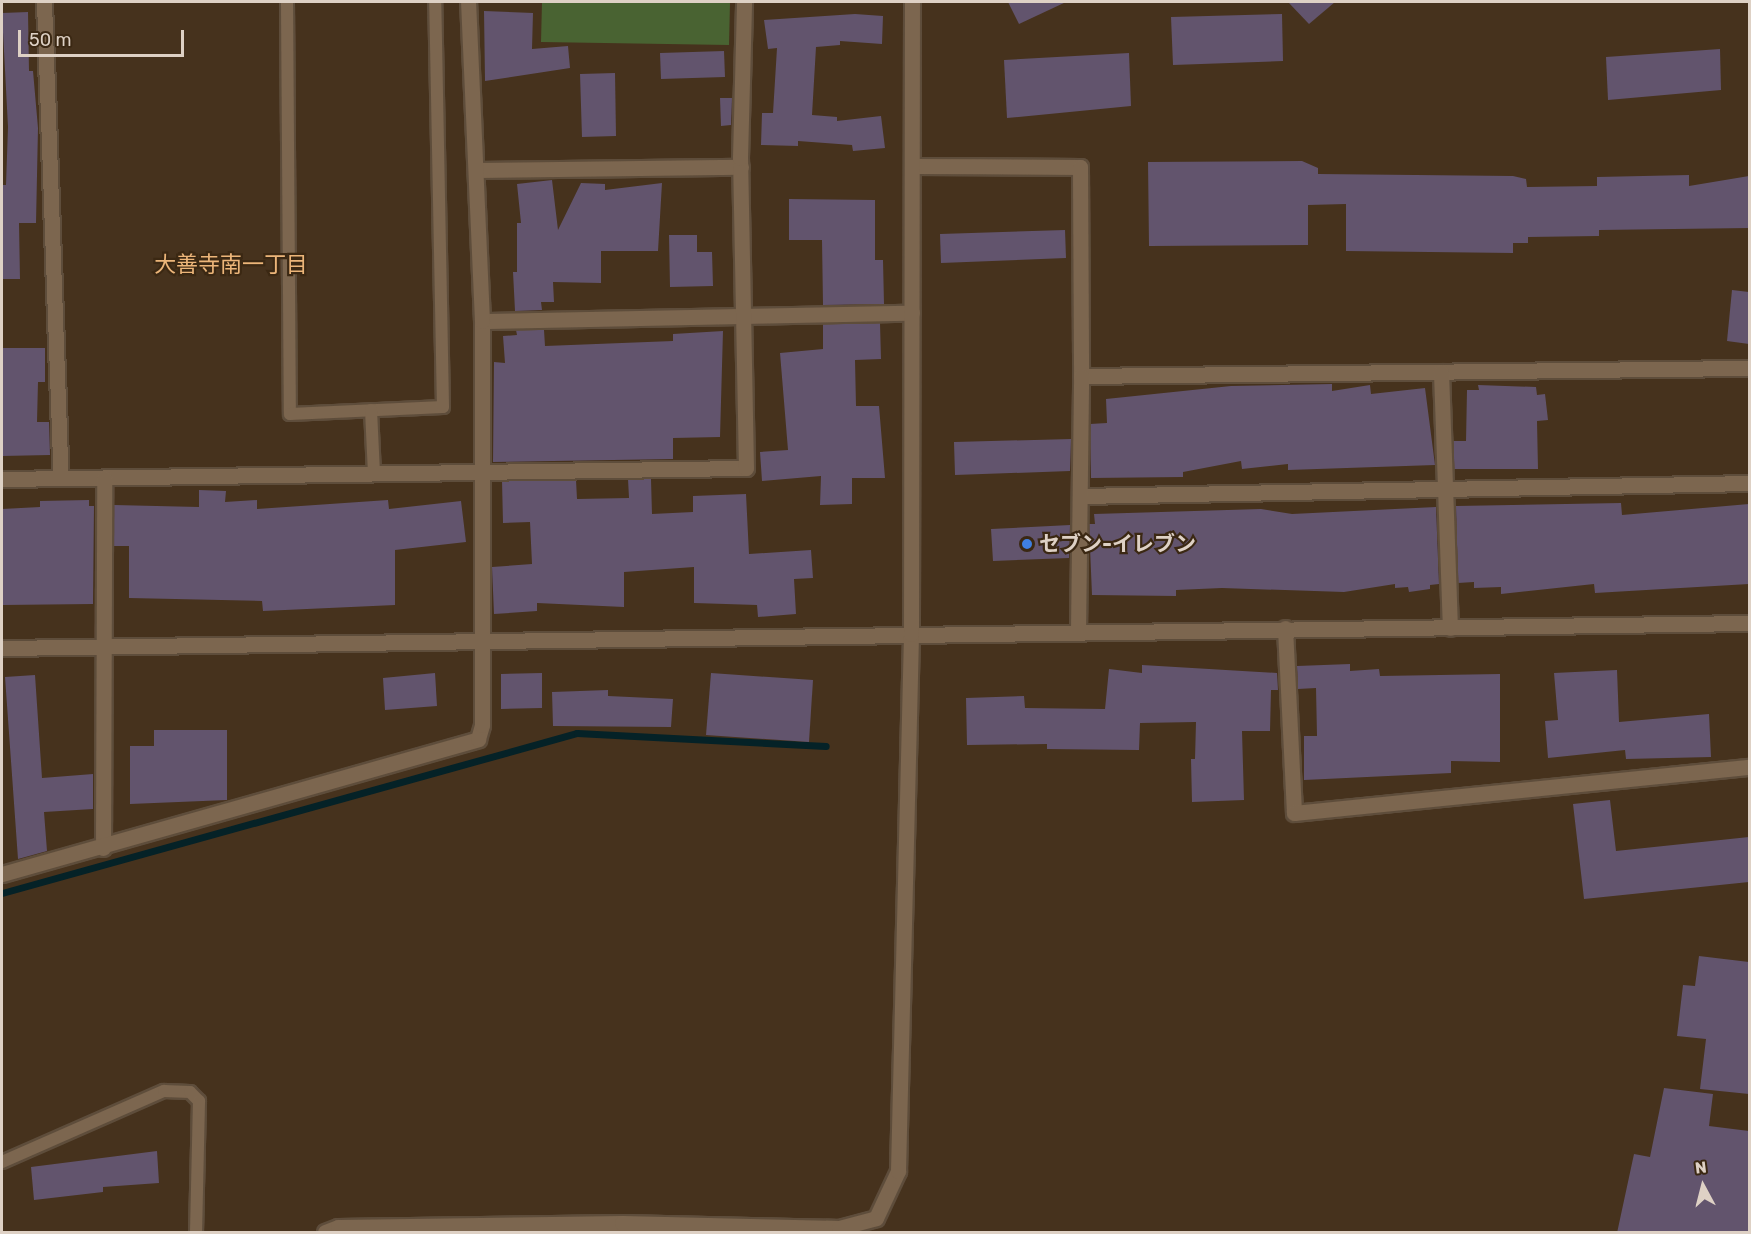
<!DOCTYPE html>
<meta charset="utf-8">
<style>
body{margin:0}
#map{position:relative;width:1751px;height:1234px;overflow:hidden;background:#46321d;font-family:Rubik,"Noto Sans JP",sans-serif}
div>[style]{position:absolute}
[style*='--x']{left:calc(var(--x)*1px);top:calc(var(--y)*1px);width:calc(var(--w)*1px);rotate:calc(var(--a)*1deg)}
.green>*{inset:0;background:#496332}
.stream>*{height:7px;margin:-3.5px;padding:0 3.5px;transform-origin:3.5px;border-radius:3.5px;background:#052227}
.building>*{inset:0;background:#62546d}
.roads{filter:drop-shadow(2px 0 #5e4d3b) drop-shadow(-2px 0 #5e4d3b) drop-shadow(0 2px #5e4d3b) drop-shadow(0 -2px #5e4d3b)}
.service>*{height:12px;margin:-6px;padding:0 6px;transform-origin:6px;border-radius:6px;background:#7c664f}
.minor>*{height:15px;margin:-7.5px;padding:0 7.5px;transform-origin:7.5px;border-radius:7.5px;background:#7c664f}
.tertiary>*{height:15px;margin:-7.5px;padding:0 7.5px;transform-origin:7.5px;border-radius:7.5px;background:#7c664f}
.dots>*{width:16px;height:16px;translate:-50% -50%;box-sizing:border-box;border:3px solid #3b2813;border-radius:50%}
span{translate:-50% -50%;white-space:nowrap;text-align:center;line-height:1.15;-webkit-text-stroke:4.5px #3b2813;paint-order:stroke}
.poi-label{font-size:21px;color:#ded1c5;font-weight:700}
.left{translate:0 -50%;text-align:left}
.neighbourhood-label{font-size:22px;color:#ecb579}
.frame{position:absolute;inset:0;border:3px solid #ded1c5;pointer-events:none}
.north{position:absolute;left:1673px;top:1156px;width:60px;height:60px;-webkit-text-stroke:4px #3b2813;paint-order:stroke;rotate:353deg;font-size:16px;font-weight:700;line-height:24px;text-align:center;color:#ded1c5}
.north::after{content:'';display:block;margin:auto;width:21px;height:27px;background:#ded1c5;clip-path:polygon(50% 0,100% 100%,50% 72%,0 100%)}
.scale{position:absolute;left:18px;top:30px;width:166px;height:27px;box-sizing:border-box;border:3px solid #ded1c5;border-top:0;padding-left:8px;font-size:18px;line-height:21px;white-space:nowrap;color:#ded1c5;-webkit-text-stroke:4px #3b2813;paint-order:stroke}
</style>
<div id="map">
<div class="green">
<i style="clip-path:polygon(542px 2px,730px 2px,729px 45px,541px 42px)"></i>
</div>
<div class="stream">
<i style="--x:2;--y:893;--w:597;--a:-15.55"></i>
<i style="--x:577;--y:733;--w:249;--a:3"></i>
</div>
<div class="building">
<i style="clip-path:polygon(1008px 2px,1066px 2px,1019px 24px)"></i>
<i style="clip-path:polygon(1288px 2px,1335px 2px,1309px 24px)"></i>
<i style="clip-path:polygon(484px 11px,533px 13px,532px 49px,568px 46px,570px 68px,485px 81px)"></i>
<i style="clip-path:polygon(28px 12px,29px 71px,33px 71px,38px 128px,36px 223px,19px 223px,20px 279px,2px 279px,2px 185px,6px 185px,8px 127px,2px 13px)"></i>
<i style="clip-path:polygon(855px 14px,883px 16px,882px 44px,840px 41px,840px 45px,816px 47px,812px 115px,837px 117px,837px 121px,881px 116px,885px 148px,853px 151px,852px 145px,798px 141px,798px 146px,761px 145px,762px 113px,773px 113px,777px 48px,768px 49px,764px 20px)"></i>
<i style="clip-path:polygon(1282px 14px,1283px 61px,1173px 65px,1171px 17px)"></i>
<i style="clip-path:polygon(1720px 49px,1721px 90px,1608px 100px,1606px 57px)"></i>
<i style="clip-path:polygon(724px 51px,725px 77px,661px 79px,660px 53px)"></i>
<i style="clip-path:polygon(1129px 53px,1131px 106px,1007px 118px,1004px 60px)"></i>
<i style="clip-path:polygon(615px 73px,616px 136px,582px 137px,580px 74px)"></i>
<i style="clip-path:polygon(720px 98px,732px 98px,731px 125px,721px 126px)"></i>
<i style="clip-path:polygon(1302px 161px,1318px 168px,1318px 174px,1513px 176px,1526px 179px,1527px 187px,1597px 186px,1597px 177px,1689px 175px,1689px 186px,1749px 176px,1749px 228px,1599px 230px,1599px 236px,1528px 237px,1528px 243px,1513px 243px,1513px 253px,1346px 251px,1346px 204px,1308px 205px,1308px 245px,1149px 246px,1148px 162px)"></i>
<i style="clip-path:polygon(552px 180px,558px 230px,581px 183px,605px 184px,605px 190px,662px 183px,658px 251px,601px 251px,601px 283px,553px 282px,554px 302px,541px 302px,542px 310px,515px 311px,513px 272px,517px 272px,517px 223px,521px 223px,517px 184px)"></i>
<i style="clip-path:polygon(789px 199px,875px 200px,875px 260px,883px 260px,884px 304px,823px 305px,822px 240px,789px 240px)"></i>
<i style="clip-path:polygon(1065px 230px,1066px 258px,941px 263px,940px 234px)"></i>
<i style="clip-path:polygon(669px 235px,697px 235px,697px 252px,712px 252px,713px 286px,670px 287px)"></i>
<i style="clip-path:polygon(1732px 290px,1749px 292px,1749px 344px,1727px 341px)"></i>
<i style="clip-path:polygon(880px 323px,881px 359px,855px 360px,856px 406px,879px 406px,885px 478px,852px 478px,852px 504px,820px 505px,821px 476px,762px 481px,760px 452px,788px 450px,780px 353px,823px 349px,823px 324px)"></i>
<i style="clip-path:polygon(516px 330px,544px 330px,545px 346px,673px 341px,673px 334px,723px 331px,720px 437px,673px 438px,673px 459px,493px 462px,494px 362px,505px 363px,503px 336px,517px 335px)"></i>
<i style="clip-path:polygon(2px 348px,45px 348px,45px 382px,38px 382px,37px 422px,49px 422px,50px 455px,2px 456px)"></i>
<i style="clip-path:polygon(1332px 384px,1332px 391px,1370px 385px,1371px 394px,1425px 388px,1435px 465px,1288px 470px,1288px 464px,1242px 469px,1241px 461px,1183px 472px,1183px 477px,1091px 478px,1090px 424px,1107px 423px,1106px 399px,1231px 386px)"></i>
<i style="clip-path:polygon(1478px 385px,1536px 387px,1537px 395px,1545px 394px,1548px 420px,1537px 421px,1538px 469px,1454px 469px,1453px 441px,1466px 441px,1467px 390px,1479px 390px)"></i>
<i style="clip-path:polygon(1071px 439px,1070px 471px,955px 475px,954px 442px)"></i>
<i style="clip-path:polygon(628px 479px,651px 479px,652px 514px,693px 512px,693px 496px,746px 494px,749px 554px,811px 550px,813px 578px,794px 579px,796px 614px,758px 617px,757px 605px,694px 603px,694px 567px,624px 572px,624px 607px,537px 603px,537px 611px,494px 614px,492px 567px,532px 564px,530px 522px,503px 523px,502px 481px,576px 480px,577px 499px,629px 498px)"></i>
<i style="clip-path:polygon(199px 490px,226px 491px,225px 502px,257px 500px,257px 509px,388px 500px,389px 509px,461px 501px,466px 542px,395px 550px,395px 605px,263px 611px,262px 601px,129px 598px,129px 546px,114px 546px,114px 505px,199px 507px)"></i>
<i style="clip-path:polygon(89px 500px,89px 506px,94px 506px,93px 604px,2px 605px,2px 509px,40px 507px,40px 501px)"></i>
<i style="clip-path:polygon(1621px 503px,1622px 515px,1749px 504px,1749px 584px,1595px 593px,1594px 584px,1501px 594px,1501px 587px,1474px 588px,1474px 582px,1458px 583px,1456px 506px)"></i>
<i style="clip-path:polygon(1436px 507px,1439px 584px,1430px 585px,1430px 589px,1409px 592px,1408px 587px,1395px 588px,1395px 584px,1344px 592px,1222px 588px,1176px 590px,1176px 596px,1092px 595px,1089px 524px,1095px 524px,1094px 514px,1261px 509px,1292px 514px)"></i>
<i style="clip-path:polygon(1070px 525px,1069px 558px,993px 561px,991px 529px)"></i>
<i style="clip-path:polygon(1350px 664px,1350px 671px,1379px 669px,1380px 676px,1500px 674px,1500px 762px,1451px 761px,1451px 773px,1304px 780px,1304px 736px,1317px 736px,1316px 688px,1298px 689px,1297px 666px)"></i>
<i style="clip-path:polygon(1142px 665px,1277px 673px,1278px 690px,1271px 690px,1270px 731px,1242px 731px,1244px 800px,1192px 802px,1191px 759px,1195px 759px,1196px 722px,1140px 723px,1139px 750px,1047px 749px,1047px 744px,967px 745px,966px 698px,1024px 696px,1025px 708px,1105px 709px,1109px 669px,1142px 673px)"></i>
<i style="clip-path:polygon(1617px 670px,1619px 722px,1709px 714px,1711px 757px,1626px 759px,1625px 750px,1548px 758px,1545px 721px,1558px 720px,1554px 673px)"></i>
<i style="clip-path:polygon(435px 673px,437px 706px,385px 710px,383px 678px)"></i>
<i style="clip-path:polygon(542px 673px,542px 708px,501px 709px,501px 674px)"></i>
<i style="clip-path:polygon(711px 673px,813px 680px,809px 742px,706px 735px)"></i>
<i style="clip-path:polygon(35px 675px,42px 778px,93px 774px,93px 809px,44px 812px,47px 851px,18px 859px,5px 677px)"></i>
<i style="clip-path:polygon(608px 690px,608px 696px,673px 699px,671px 727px,553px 726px,552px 692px)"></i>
<i style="clip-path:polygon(154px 730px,227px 730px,227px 800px,130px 804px,130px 746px,154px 746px)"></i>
<i style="clip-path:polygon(1610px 800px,1616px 851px,1749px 837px,1749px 882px,1584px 899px,1573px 804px)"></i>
<i style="clip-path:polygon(1699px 956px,1749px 962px,1749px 1094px,1700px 1089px,1706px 1039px,1677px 1036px,1683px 985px,1695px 986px)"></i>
<i style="clip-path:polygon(1664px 1088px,1713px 1094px,1709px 1126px,1749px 1131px,1749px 1233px,1617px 1233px,1634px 1154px,1650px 1157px)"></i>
<i style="clip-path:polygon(157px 1151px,159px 1183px,103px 1187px,103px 1192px,34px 1200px,31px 1167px)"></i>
</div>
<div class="roads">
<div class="service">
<i style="--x:287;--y:2;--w:412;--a:89.6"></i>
<i style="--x:290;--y:414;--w:153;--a:-2.6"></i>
<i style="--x:443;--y:407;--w:405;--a:-91.1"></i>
<i style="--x:371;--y:410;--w:64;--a:87.3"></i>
<i style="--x:2;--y:1162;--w:177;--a:-23.7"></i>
<i style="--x:164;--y:1091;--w:26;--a:2"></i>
<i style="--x:190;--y:1092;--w:13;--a:45"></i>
<i style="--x:199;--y:1101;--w:131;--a:91.3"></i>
</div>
<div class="minor">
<i style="--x:44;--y:2;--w:476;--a:88"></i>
<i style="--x:912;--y:166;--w:168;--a:0.3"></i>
<i style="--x:1080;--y:167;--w:209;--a:89.7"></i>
<i style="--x:1081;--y:376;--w:669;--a:-0.69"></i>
<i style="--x:478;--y:170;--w:263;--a:-0.7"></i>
<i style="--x:482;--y:321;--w:430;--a:-1.1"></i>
<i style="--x:1441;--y:372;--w:256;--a:88"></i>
<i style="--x:2;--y:479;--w:744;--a:-0.85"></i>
<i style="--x:746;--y:468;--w:310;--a:-91.1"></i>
<i style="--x:740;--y:158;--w:156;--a:-88.5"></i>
<i style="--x:1080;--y:496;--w:670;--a:-1.11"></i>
<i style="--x:1285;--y:628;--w:185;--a:87.2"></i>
<i style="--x:1294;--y:813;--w:458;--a:-5.8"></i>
<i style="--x:1078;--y:632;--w:256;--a:-89.3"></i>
<i style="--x:103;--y:848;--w:370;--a:-89.8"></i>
<i style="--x:2;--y:874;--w:495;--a:-15.8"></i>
<i style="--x:478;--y:739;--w:15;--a:-74"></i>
<i style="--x:482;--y:725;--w:404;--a:-90"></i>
<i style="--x:482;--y:321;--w:319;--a:-92.5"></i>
</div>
<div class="tertiary">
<i style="--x:2;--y:648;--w:1748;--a:-0.82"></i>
<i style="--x:325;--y:1232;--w:14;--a:-21"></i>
<i style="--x:338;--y:1227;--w:284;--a:-0.8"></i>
<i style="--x:622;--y:1223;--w:217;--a:1.3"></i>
<i style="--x:839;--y:1228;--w:38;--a:-15"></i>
<i style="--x:876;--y:1218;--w:52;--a:-64.9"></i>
<i style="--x:898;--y:1171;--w:537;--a:-88.61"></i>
<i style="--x:911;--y:634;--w:632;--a:-89.91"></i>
</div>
</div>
<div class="dots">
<i style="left:1027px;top:544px;background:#3f7fe0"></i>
</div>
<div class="poi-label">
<span class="left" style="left:1039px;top:544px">セブン-イレブン</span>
</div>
<div class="neighbourhood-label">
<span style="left:231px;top:265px">大善寺南一丁目</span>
</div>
<div class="frame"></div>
<div class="north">N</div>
<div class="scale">50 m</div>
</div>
